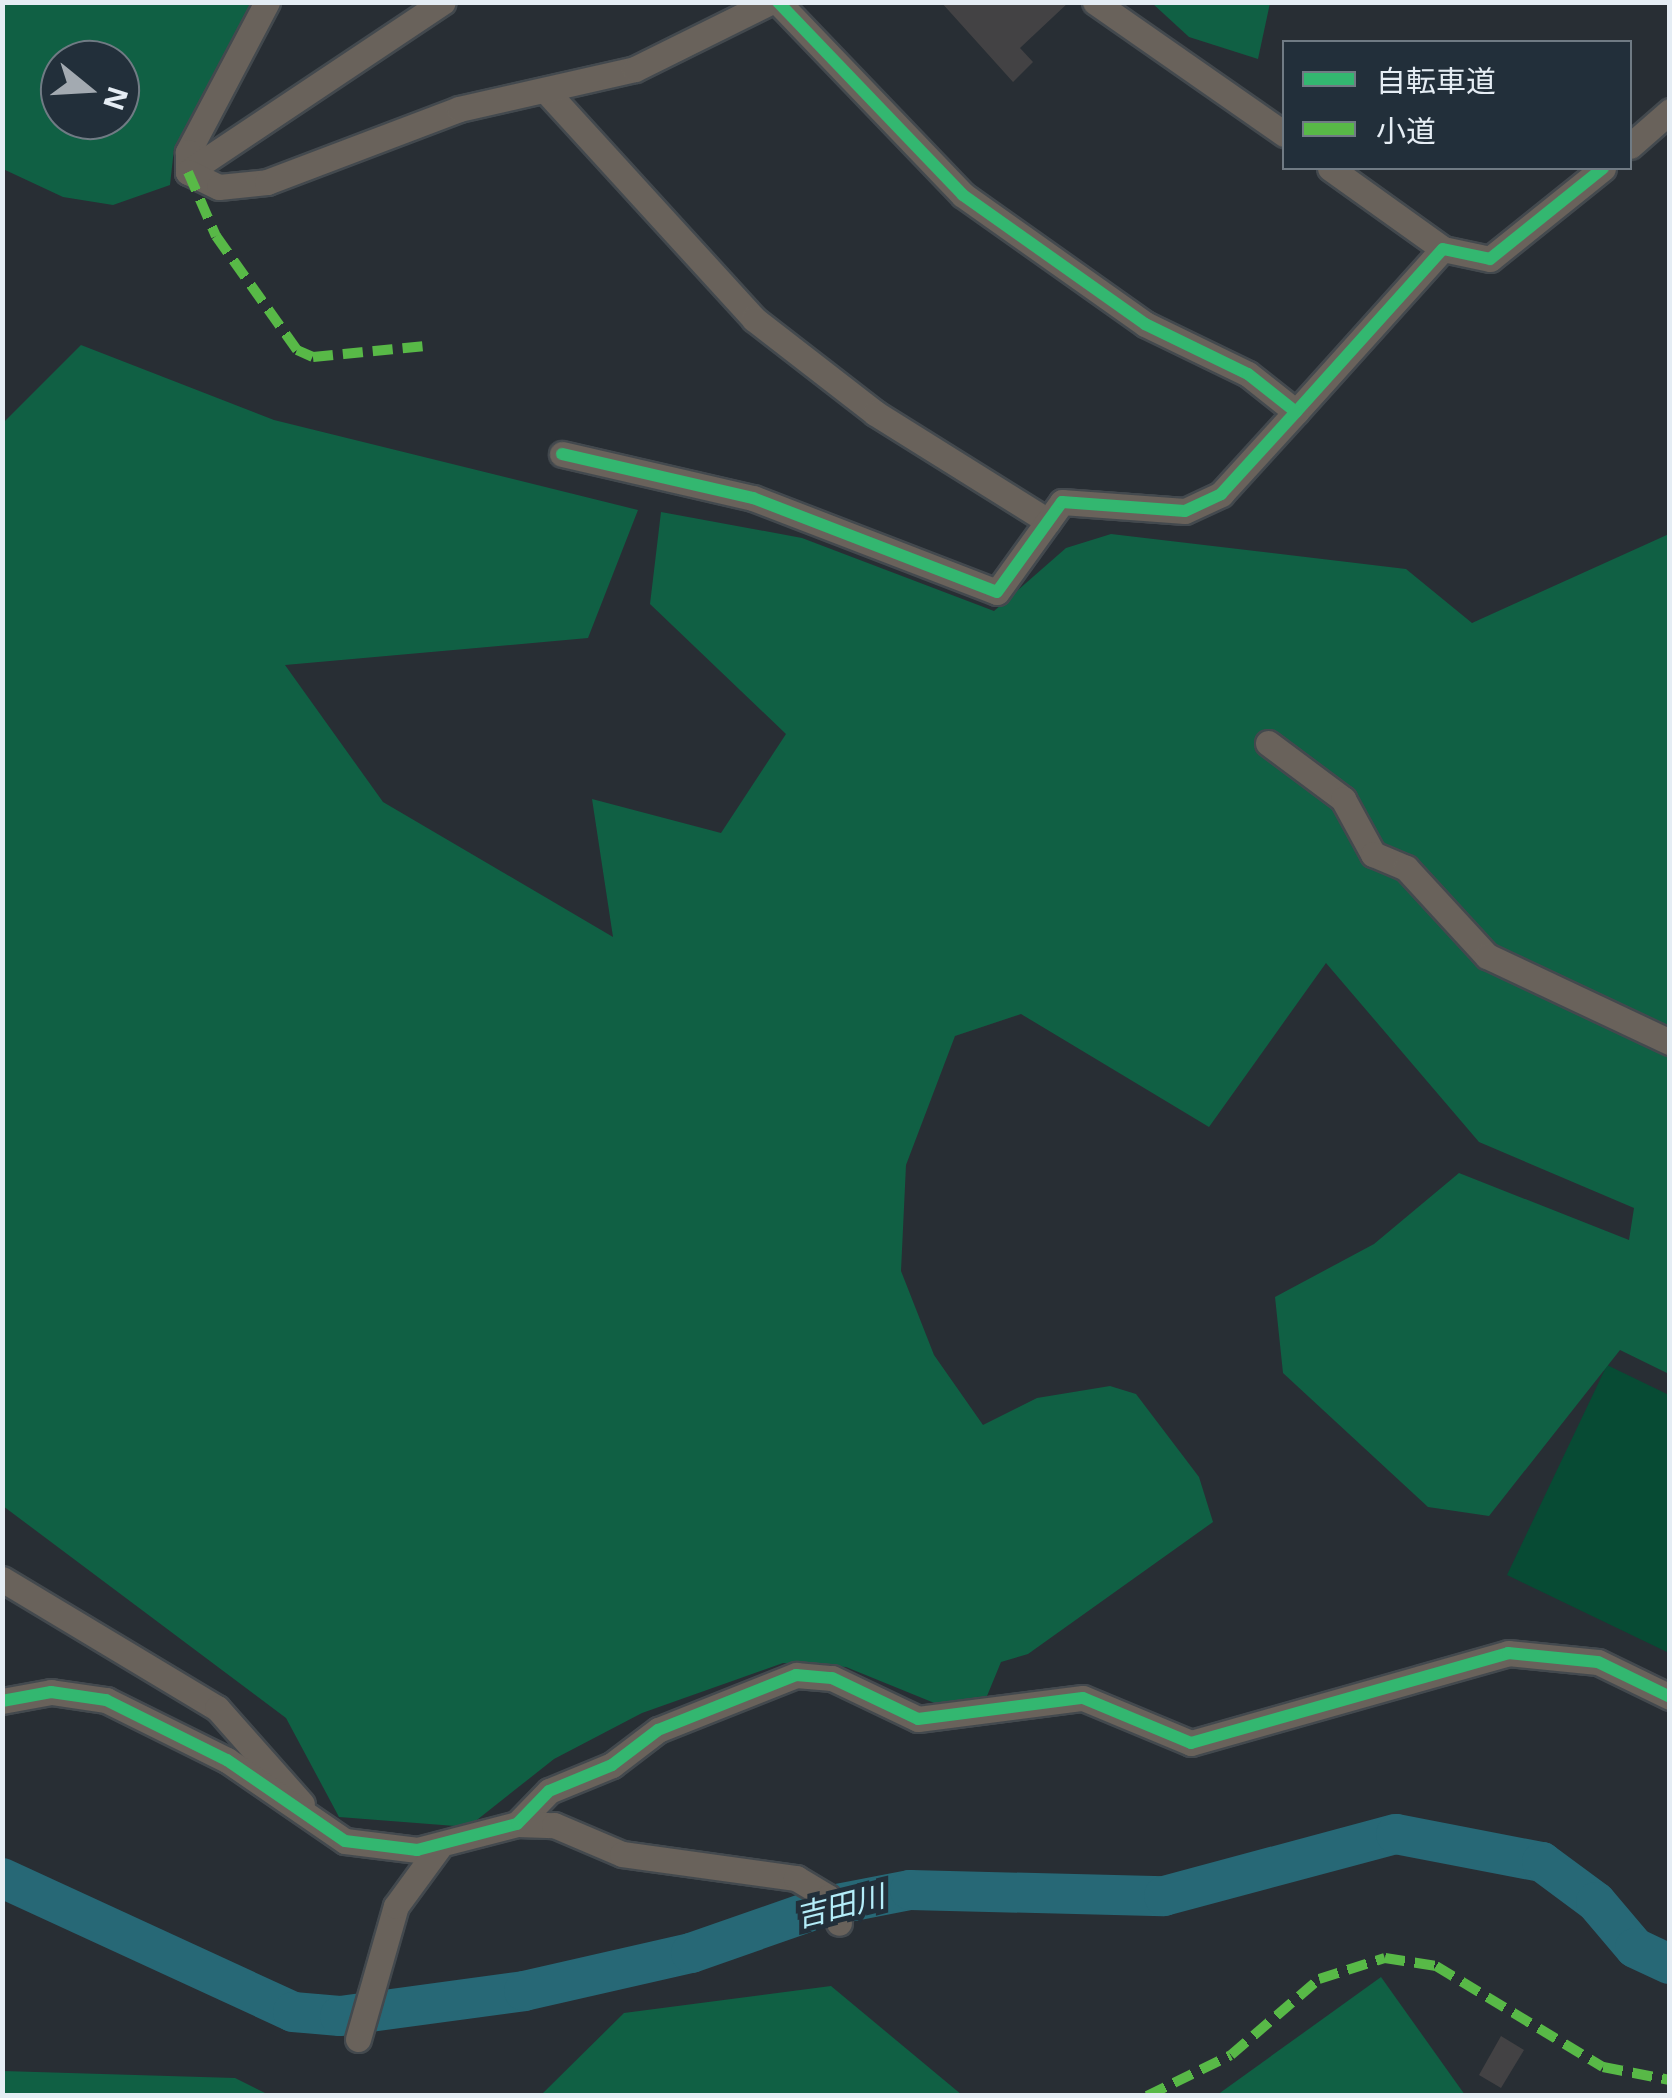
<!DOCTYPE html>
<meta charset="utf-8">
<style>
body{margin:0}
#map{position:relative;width:1672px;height:2098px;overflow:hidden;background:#282e34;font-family:"Noto Sans","Noto Sans JP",sans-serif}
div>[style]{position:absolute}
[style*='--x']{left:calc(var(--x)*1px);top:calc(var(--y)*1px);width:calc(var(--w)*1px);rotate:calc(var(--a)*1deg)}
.green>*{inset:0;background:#074b34}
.forest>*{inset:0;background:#106044}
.river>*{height:40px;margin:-20px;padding:0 20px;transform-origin:20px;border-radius:20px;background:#276876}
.building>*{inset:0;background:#434244}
.roads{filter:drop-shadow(2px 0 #43494e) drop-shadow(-2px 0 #43494e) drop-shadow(0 2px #43494e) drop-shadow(0 -2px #43494e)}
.street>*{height:25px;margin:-12.5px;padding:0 12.5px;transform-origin:12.5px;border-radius:12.5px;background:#69625b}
.quiet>*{height:10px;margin-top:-5px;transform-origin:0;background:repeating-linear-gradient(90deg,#58b947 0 20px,transparent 0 30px)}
.cycleway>*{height:12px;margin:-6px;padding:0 6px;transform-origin:6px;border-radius:6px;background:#33b770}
span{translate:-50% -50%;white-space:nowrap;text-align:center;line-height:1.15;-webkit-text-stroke:10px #222f3a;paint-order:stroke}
.water-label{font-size:30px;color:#b4edf9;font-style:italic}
.frame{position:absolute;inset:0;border:5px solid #e5edf4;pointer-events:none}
.legend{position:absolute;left:1282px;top:40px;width:350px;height:130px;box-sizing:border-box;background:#222f3a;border:2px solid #707b84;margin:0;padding:12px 18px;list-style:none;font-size:30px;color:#e5edf4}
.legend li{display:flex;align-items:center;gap:20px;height:50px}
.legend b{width:50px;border:2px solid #707b84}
.north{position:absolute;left:40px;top:40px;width:100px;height:100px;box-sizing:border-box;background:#222f3a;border:2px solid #707b84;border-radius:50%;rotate:108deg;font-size:28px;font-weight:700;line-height:40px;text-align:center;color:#e5edf4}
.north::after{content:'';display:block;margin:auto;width:35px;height:45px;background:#a3aab1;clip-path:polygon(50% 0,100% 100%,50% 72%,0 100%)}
</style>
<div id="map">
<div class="green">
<i style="clip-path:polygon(1607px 1365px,1669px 1395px,1669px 1653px,1507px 1575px)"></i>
</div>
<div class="forest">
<i style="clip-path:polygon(evenodd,2px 3px,256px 3px,196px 127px,174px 149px,170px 185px,113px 205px,63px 197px,3px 169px,2px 3px,60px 60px,120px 60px,120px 120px,60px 120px,60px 60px)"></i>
<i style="clip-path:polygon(1152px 3px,1270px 3px,1258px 59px,1189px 37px)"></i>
<i style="clip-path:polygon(81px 345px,274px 420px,638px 510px,588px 638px,285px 665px,383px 802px,613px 937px,592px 799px,721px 833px,786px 734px,650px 604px,661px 512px,802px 538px,994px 611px,1066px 548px,1111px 534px,1406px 569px,1472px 623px,1669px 534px,1669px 1374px,1620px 1350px,1489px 1516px,1428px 1507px,1283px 1373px,1275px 1297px,1374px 1244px,1459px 1173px,1629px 1240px,1634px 1208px,1479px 1142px,1326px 963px,1209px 1127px,1021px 1014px,955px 1036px,906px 1165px,901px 1271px,934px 1355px,983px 1425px,1037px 1398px,1110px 1386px,1136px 1394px,1199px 1477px,1213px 1522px,1028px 1654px,1001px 1662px,987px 1696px,954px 1711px,846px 1667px,783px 1663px,642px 1713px,554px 1759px,468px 1827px,339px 1817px,286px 1718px,3px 1506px,3px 423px)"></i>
<i style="clip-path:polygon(1381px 1977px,1465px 2095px,1217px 2095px)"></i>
<i style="clip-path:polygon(831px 1986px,962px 2095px,541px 2095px,624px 2013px)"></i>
<i style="clip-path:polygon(3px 2071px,235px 2078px,269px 2095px,3px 2095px)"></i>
</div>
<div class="river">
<i style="--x:2;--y:1878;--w:320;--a:24.7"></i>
<i style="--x:293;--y:2012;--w:47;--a:4.9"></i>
<i style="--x:340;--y:2016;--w:186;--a:-7.7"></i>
<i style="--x:524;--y:1991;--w:171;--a:-12.8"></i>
<i style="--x:691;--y:1953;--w:139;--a:-19.3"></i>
<i style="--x:822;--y:1907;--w:90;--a:-10.9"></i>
<i style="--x:910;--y:1890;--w:254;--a:1.4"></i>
<i style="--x:1164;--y:1896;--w:240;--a:-15"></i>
<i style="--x:1396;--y:1834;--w:149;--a:10.9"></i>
<i style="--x:1542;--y:1862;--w:67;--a:36.5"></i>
<i style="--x:1596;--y:1902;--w:60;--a:49.7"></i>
<i style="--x:1635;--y:1948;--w:38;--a:25"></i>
</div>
<div class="building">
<i style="clip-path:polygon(941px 2px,1069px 2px,1020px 48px,1033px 62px,1013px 82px)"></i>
<i style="clip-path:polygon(1501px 2036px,1524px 2050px,1501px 2088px,1479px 2075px)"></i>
</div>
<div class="roads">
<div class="street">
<i style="--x:267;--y:2;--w:170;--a:117.8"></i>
<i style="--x:188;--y:152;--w:20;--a:90"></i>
<i style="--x:188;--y:172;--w:306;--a:-33.7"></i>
<i style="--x:778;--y:2;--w:267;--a:46.2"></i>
<i style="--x:963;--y:195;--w:223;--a:35.3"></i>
<i style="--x:1145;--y:324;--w:114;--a:25.9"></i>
<i style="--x:1248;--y:374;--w:61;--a:38.4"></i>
<i style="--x:1296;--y:412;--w:219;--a:-48"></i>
<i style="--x:1443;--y:249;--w:48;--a:12"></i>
<i style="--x:1490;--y:259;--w:145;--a:-38.8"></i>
<i style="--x:1095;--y:2;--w:231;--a:34.9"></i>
<i style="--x:546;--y:91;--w:309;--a:47.6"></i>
<i style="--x:754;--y:319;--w:153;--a:37.8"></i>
<i style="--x:875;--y:413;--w:204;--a:32"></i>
<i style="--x:1630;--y:146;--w:53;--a:-41.2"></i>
<i style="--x:1330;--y:168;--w:139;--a:35.6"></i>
<i style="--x:188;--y:172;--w:34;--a:26"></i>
<i style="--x:219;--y:187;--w:48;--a:-5.9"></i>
<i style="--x:267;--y:182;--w:205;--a:-20.8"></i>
<i style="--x:459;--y:109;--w:180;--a:-12.8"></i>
<i style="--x:635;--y:69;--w:151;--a:-26.4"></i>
<i style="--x:562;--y:454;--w:196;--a:13"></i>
<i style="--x:753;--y:498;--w:261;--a:21.1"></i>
<i style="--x:997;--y:592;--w:111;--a:-54.2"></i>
<i style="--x:1062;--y:502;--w:123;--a:4.2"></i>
<i style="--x:1185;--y:511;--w:40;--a:-25"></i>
<i style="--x:1221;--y:494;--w:111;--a:-47.6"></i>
<i style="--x:1268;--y:743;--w:94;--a:36.7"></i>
<i style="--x:1343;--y:799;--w:63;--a:61.4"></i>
<i style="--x:1373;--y:854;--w:36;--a:23"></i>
<i style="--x:1406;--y:868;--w:120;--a:47.4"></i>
<i style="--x:1487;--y:956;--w:202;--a:25.2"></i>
<i style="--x:2;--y:1579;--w:251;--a:31"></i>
<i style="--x:217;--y:1708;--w:128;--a:48.5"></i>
<i style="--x:2;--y:1701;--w:50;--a:-10.4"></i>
<i style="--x:51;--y:1692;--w:56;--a:8.3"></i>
<i style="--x:106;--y:1700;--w:135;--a:26.4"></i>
<i style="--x:227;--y:1760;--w:143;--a:34.5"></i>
<i style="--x:345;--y:1841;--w:73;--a:7.1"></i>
<i style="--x:417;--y:1850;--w:103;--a:-14.6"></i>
<i style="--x:517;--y:1824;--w:46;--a:-45.9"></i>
<i style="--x:549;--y:1791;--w:68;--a:-22.4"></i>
<i style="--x:612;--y:1765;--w:58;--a:-37.3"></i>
<i style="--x:658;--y:1730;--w:149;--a:-21.7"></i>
<i style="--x:796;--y:1675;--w:36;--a:5"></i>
<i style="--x:832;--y:1678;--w:95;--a:25.5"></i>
<i style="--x:918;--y:1719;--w:166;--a:-7.3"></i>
<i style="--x:1083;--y:1698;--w:117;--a:22.6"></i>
<i style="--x:1191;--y:1743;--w:330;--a:-15.8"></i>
<i style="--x:1508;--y:1653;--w:90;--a:5.7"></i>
<i style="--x:1598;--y:1662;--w:80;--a:25.9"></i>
<i style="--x:517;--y:1824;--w:37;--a:2"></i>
<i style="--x:554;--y:1825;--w:74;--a:23.1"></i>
<i style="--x:622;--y:1854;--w:176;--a:7.9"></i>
<i style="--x:796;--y:1878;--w:37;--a:31"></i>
<i style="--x:828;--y:1897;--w:28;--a:67"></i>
<i style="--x:358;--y:2039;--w:138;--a:-74.1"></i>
<i style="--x:396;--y:1906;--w:73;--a:-53.9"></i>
</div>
</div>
<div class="quiet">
<i style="--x:188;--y:172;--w:70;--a:66.4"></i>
<i style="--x:216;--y:236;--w:140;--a:54.6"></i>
<i style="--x:297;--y:350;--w:17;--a:24"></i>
<i style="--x:313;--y:357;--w:113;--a:-5.6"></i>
<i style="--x:1147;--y:2096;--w:93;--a:-26"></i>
<i style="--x:1231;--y:2055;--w:116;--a:-40.8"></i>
<i style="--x:1319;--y:1979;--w:69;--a:-17.7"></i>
<i style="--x:1385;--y:1958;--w:52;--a:8.9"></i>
<i style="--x:1436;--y:1966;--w:195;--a:31.2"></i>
<i style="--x:1603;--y:2067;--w:68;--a:11"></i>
</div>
<div class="cycleway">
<i style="--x:778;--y:2;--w:267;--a:46.2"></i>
<i style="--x:963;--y:195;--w:223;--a:35.3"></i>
<i style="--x:1145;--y:324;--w:114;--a:25.9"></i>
<i style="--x:1248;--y:374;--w:61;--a:38.4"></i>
<i style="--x:1296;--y:412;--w:219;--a:-48"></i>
<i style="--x:1443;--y:249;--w:48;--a:12"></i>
<i style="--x:1490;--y:259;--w:145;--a:-38.8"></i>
<i style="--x:562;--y:454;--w:196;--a:13"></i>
<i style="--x:753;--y:498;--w:261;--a:21.1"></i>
<i style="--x:997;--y:592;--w:111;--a:-54.2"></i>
<i style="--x:1062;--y:502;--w:123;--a:4.2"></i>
<i style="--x:1185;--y:511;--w:40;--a:-25"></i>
<i style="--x:1221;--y:494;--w:111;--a:-47.6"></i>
<i style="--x:2;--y:1701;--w:50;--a:-10.4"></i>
<i style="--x:51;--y:1692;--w:56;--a:8.3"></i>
<i style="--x:106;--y:1700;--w:135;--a:26.4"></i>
<i style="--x:227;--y:1760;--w:143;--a:34.5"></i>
<i style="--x:345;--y:1841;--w:73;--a:7.1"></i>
<i style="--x:417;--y:1850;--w:103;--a:-14.6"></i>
<i style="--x:517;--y:1824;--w:46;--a:-45.9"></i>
<i style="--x:549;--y:1791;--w:68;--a:-22.4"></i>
<i style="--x:612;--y:1765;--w:58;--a:-37.3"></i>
<i style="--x:658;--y:1730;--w:149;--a:-21.7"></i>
<i style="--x:796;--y:1675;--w:36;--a:5"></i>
<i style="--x:832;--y:1678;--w:95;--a:25.5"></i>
<i style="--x:918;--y:1719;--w:166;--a:-7.3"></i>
<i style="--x:1083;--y:1698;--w:117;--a:22.6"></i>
<i style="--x:1191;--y:1743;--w:330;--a:-15.8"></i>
<i style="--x:1508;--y:1653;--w:90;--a:5.7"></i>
<i style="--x:1598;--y:1662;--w:80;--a:25.9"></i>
</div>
<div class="water-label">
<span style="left:840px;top:1906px;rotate:-14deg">吉田川</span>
</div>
<div class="frame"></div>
<ul class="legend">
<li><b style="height:12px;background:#33b770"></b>自転車道</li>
<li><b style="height:12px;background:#58b947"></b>小道</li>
</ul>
<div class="north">N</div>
</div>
